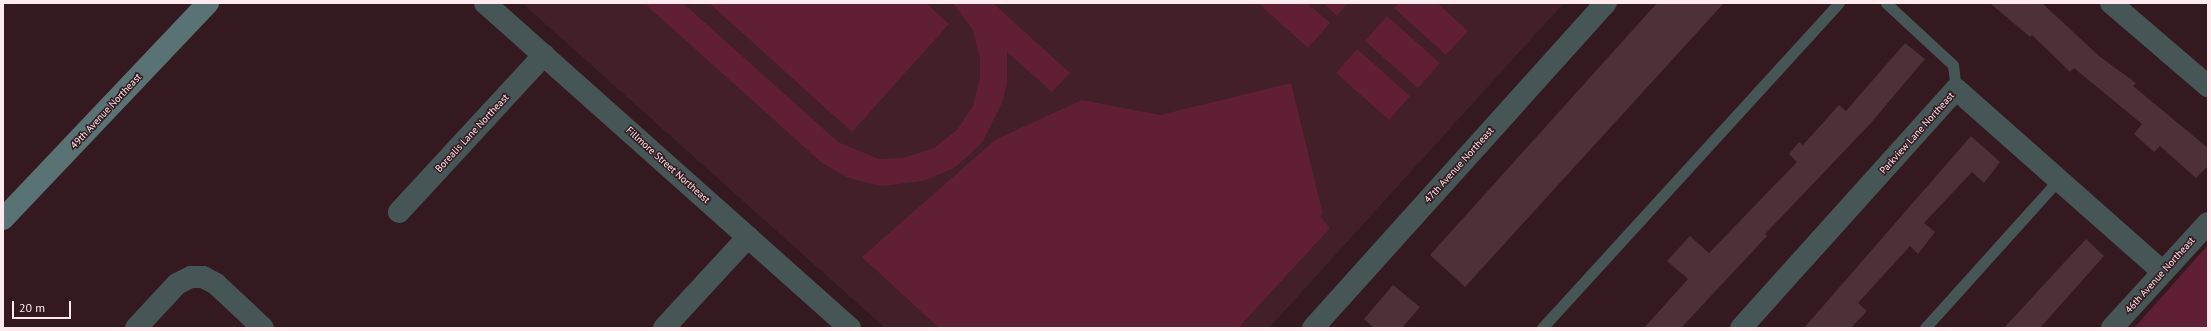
<!DOCTYPE html>
<style>
body{margin:0}
#map{position:relative;width:2211px;height:331px;overflow:hidden;background:#341920;font-family:"PT Sans",sans-serif}
div>[style]{position:absolute}
[style*='--x']{left:calc(var(--x)*1px);top:calc(var(--y)*1px);width:calc(var(--w)*1px);rotate:calc(var(--a)*1deg)}
.built>*{inset:0;background:#421f29}
.green>*{inset:0;background:#611f35}
.building>*{inset:0;background:#4e3038}
.lane>*{height:11px;margin:-5.5px;padding:0 5.5px;transform-origin:5.5px;border-radius:5.5px;background:#465657}
.street>*{height:22px;margin:-11px;padding:0 11px;transform-origin:11px;border-radius:11px;background:#465657}
.secondary>*{height:22px;margin:-11px;padding:0 11px;transform-origin:11px;border-radius:11px;background:#597374}
span{translate:-50% -50%;white-space:nowrap;text-align:center;line-height:1.15;-webkit-text-stroke:3px #341920;paint-order:stroke}
.street-label{font-size:10px;color:#feeaef}
.frame{position:absolute;inset:0;border:4px solid #feeaef;pointer-events:none}
.scale{position:absolute;left:12px;top:301px;width:59px;height:18px;box-sizing:border-box;border:2px solid #feeaef;border-top:0;padding-left:5px;font-size:12px;line-height:14px;white-space:nowrap;color:#feeaef;-webkit-text-stroke:3px #341920;paint-order:stroke}
</style>
<div id="map">
<div class="built">
<i style="clip-path:polygon(522px 3px,1564px 3px,1269px 328px,885px 328px)"></i>
</div>
<div class="green">
<i style="clip-path:polygon(644px 3px,683px 3px,838px 142px,879px 159px,903px 158px,934px 148px,957px 130px,973px 106px,980px 77px,980px 59px,973px 30px,953px 3px,993px 3px,1070px 73px,1052px 92px,1007px 52px,1007px 83px,1002px 103px,983px 141px,969px 155px,954px 168px,923px 181px,883px 186px,867px 183px,847px 177px,822px 163px)"></i>
<i style="clip-path:polygon(709px 3px,926px 3px,949px 24px,852px 132px)"></i>
<i style="clip-path:polygon(1258px 3px,1307px 3px,1330px 23px,1308px 48px)"></i>
<i style="clip-path:polygon(1323px 3px,1348px 3px,1337px 16px)"></i>
<i style="clip-path:polygon(1399px 3px,1437px 3px,1468px 31px,1446px 55px,1394px 8px)"></i>
<i style="clip-path:polygon(1387px 16px,1440px 63px,1418px 88px,1365px 41px)"></i>
<i style="clip-path:polygon(1357px 49px,1410px 96px,1389px 120px,1336px 73px)"></i>
<i style="clip-path:polygon(1291px 83px,1323px 215px,1320px 216px,1330px 228px,1238px 328px,939px 328px,862px 257px,995px 140px,1082px 100px,1160px 115px)"></i>
<i style="clip-path:polygon(2208px 245px,2208px 328px,2134px 328px)"></i>
</div>
<div class="building">
<i style="clip-path:polygon(1657px 3px,1724px 3px,1465px 287px,1430px 255px)"></i>
<i style="clip-path:polygon(1990px 3px,2042px 3px,2099px 56px,2136px 83px,2133px 86px,2208px 148px,2208px 166px,2196px 178px,2160px 146px,2154px 152px,2134px 134px,2142px 124px,2074px 68px,2070px 72px,2032px 35px,2030px 37px)"></i>
<i style="clip-path:polygon(1905px 43px,1925px 59px,1870px 124px,1765px 234px,1767px 236px,1681px 328px,1644px 328px,1688px 279px,1667px 261px,1690px 236px,1709px 253px,1797px 162px,1789px 154px,1799px 142px,1803px 145px,1839px 105px,1846px 111px)"></i>
<i style="clip-path:polygon(1971px 136px,2000px 162px,1984px 183px,1972px 172px,1924px 223px,1935px 232px,1918px 254px,1910px 246px,1858px 303px,1867px 311px,1851px 328px,1804px 328px)"></i>
<i style="clip-path:polygon(2086px 239px,2104px 256px,2040px 328px,2004px 328px)"></i>
<i style="clip-path:polygon(1393px 285px,1420px 307px,1402px 328px,1374px 328px,1364px 319px)"></i>
</div>
<div class="lane">
<i style="--x:1886;--y:3;--w:91;--a:42.8"></i>
<i style="--x:1953;--y:65;--w:24;--a:83"></i>
<i style="--x:1542;--y:328;--w:440;--a:-47.6"></i>
<i style="--x:1925;--y:328;--w:200;--a:-48"></i>
</div>
<div class="street">
<i style="--x:485;--y:3;--w:489;--a:41.7"></i>
<i style="--x:2111;--y:3;--w:128;--a:40.6"></i>
<i style="--x:399;--y:212;--w:214;--a:-47.3"></i>
<i style="--x:136;--y:328;--w:60;--a:-47"></i>
<i style="--x:177;--y:284;--w:16;--a:-27"></i>
<i style="--x:191;--y:277;--w:12;--a:0"></i>
<i style="--x:203;--y:277;--w:15;--a:28"></i>
<i style="--x:216;--y:284;--w:64;--a:43.1"></i>
<i style="--x:664;--y:328;--w:124;--a:-47.3"></i>
<i style="--x:1313;--y:328;--w:438;--a:-48"></i>
<i style="--x:1741;--y:328;--w:321;--a:-48"></i>
<i style="--x:1956;--y:89;--w:276;--a:41.5"></i>
<i style="--x:2112;--y:328;--w:142;--a:-47.6"></i>
</div>
<div class="secondary">
<i style="--x:3;--y:219;--w:298;--a:-46.5"></i>
</div>
<div class="street-label">
<span style="left:106px;top:111px;rotate:-47deg">49th Avenue Northeast</span>
<span style="left:472px;top:133px;rotate:-47deg">Borealis Lane Northeast</span>
<span style="left:1917px;top:133px;rotate:-48deg">Parkview Lane Northeast</span>
<span style="left:668px;top:165px;rotate:42deg">Fillmore Street Northeast</span>
<span style="left:1459px;top:165px;rotate:-48deg">47th Avenue Northeast</span>
<span style="left:2160px;top:275px;rotate:-48deg">46th Avenue Northeast</span>
</div>
<div class="frame"></div>
<div class="scale">20 m</div>
</div>
